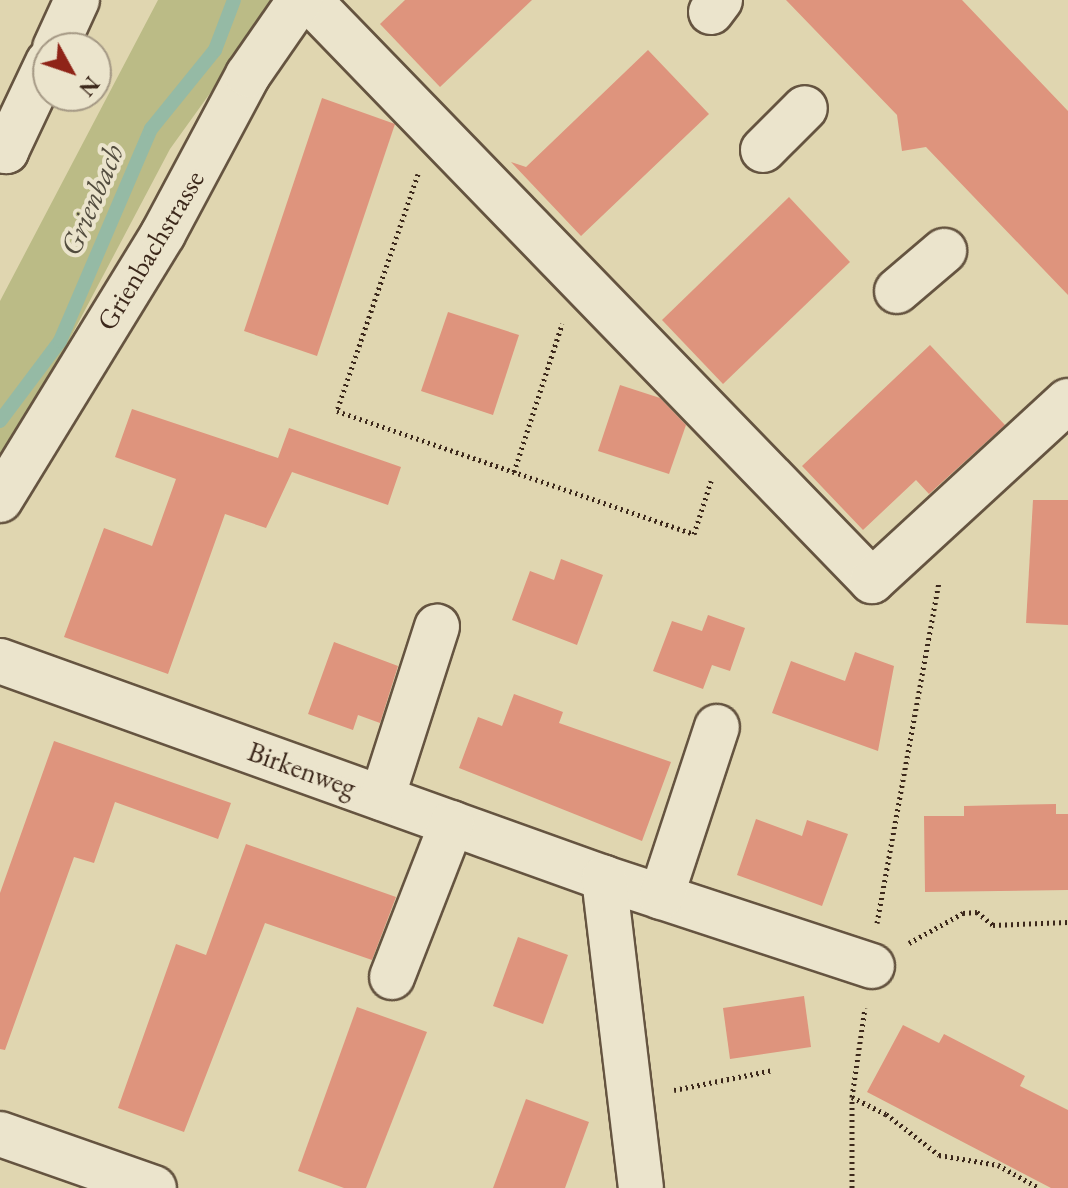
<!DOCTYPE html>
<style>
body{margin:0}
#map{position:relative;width:1068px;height:1188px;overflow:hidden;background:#e0d6b0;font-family:"EB Garamond",serif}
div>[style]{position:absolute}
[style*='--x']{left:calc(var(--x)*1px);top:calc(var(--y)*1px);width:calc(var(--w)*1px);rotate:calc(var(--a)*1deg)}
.green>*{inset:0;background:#bbbb86}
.stream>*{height:14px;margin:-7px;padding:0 7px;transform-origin:7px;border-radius:7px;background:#95baa5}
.building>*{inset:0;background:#de947d}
.path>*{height:5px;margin-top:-2.5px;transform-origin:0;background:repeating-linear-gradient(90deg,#3c281b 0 2px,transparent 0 6px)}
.roads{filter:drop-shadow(2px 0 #655440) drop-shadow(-2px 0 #655440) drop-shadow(0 2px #655440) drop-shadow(0 -2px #655440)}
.minor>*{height:44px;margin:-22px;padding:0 22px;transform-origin:22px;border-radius:22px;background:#ebe4cc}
span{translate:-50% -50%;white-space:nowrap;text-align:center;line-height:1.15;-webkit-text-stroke:8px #ebe4cc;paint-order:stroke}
.street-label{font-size:28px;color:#3c281b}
.water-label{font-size:30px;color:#524c3e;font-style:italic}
.north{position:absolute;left:32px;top:32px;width:80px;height:80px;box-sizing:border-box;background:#ebe4cc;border:2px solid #a59985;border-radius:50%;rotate:130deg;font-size:22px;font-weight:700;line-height:32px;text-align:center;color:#3c281b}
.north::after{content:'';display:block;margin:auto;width:28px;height:36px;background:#8f2418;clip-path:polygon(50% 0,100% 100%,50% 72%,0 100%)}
</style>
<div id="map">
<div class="green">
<i style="clip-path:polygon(158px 0,277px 0,170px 149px,0 471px,0 301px)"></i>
</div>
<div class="stream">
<i style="--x:0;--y:421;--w:100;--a:-53.1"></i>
<i style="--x:60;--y:341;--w:231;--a:-66.8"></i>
<i style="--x:151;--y:129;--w:102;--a:-51"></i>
<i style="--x:215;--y:50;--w:53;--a:-69.2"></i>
</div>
<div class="building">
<i style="clip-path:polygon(405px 0,532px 0,440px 87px,380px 24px)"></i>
<i style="clip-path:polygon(786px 0,962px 0,1068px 111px,1068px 295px,926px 147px,902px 151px,897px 115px)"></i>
<i style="clip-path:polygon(648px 50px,709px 114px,581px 236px,511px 162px,526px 167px)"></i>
<i style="clip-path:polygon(322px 98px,395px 124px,317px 356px,244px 331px)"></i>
<i style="clip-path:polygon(789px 197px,850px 262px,723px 384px,662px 320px)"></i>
<i style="clip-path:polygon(448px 312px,519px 335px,493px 415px,421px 391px)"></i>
<i style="clip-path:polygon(930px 345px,1005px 425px,929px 494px,916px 480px,863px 530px,802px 466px)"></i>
<i style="clip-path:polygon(620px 385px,660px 398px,686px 425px,669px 474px,598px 451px)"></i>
<i style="clip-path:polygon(132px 409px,278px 458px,289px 428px,401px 467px,388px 505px,292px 472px,266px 528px,225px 514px,168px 674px,64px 637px,104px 528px,152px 546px,176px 479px,115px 457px)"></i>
<i style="clip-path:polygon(1033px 500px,1068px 500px,1068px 625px,1026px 623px)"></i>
<i style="clip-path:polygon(561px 559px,603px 575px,577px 645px,512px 620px,530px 571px,554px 580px)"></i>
<i style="clip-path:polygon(708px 615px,745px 628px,730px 671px,712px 665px,703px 689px,653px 671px,672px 621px,702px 631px)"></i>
<i style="clip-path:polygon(334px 642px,398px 666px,380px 723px,358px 715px,353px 730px,308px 714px)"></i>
<i style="clip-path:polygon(855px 652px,894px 666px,878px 751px,772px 713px,791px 661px,845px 681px)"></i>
<i style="clip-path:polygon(514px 694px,563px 712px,559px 723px,671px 762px,642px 841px,459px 768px,478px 717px,502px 726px)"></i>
<i style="clip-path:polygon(54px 741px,231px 803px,218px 839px,115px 802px,94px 863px,74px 857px,5px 1050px,0 1049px,0 893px)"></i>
<i style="clip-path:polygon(1056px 804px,1056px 814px,1068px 814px,1068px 890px,925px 892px,924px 816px,964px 816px,964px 806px)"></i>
<i style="clip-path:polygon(756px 819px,802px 836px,807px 820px,848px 834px,822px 906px,737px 875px)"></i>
<i style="clip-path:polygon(246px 844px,396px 897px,372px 960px,265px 923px,184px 1132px,118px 1108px,176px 944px,206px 955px)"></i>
<i style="clip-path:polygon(518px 937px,568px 955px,543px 1024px,493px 1006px)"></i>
<i style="clip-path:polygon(804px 996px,811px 1047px,730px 1059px,723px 1008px)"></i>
<i style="clip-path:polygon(357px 1007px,427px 1032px,366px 1188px,344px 1188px,298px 1171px)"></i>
<i style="clip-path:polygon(903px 1025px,939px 1043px,944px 1034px,1025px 1076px,1020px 1086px,1068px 1110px,1068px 1188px,1051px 1188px,867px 1092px)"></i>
<i style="clip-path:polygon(526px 1099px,589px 1122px,565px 1188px,493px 1188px)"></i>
</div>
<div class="path">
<i style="--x:418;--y:174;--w:250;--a:108.9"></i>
<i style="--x:337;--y:411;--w:378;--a:19"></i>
<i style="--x:694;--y:534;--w:56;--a:-72.2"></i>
<i style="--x:514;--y:472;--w:156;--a:-72"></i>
<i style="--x:877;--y:923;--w:347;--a:-79.7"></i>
<i style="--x:909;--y:943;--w:62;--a:-29.1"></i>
<i style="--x:963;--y:913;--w:14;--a:-4"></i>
<i style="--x:977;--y:912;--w:21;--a:39"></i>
<i style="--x:993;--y:925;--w:75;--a:-2.3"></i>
<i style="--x:674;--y:1090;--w:101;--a:-11.4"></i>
<i style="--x:852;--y:1097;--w:38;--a:27"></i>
<i style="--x:886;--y:1114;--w:67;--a:37.7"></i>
<i style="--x:939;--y:1155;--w:60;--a:9.6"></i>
<i style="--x:998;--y:1165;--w:47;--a:29.3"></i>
<i style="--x:852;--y:1188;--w:91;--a:-90"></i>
<i style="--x:852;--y:1097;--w:90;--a:-81.7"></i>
</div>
<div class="roads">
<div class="minor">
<i style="--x:309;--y:0;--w:809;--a:45.9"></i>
<i style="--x:872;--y:581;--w:266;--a:-42.6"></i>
<i style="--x:711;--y:12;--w:15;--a:-53"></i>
<i style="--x:55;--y:48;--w:53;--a:-65.4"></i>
<i style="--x:0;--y:148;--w:7;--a:27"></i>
<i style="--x:6;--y:151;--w:98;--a:-64.7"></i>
<i style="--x:763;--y:150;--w:59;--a:-45"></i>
<i style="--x:897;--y:291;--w:62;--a:-40.4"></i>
<i style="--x:0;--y:500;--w:312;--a:-58.5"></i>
<i style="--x:163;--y:234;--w:180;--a:-61.9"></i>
<i style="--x:248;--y:75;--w:91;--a:-55.3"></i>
<i style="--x:0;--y:661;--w:642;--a:19.76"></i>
<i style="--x:604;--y:878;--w:282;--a:18.2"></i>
<i style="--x:382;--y:798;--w:180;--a:-72.2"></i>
<i style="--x:604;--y:878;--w:312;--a:83.2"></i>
<i style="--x:661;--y:897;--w:179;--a:-71.8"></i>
<i style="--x:392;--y:977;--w:165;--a:-68.7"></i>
<i style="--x:0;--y:1134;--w:163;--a:19.3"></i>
</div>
</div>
<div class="street-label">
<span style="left:150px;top:250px;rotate:-59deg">Grienbachstrasse</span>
<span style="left:302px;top:769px;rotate:20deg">Birkenweg</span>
</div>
<div class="water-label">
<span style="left:92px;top:200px;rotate:-67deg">Grienbach</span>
</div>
<div class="north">N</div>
</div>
